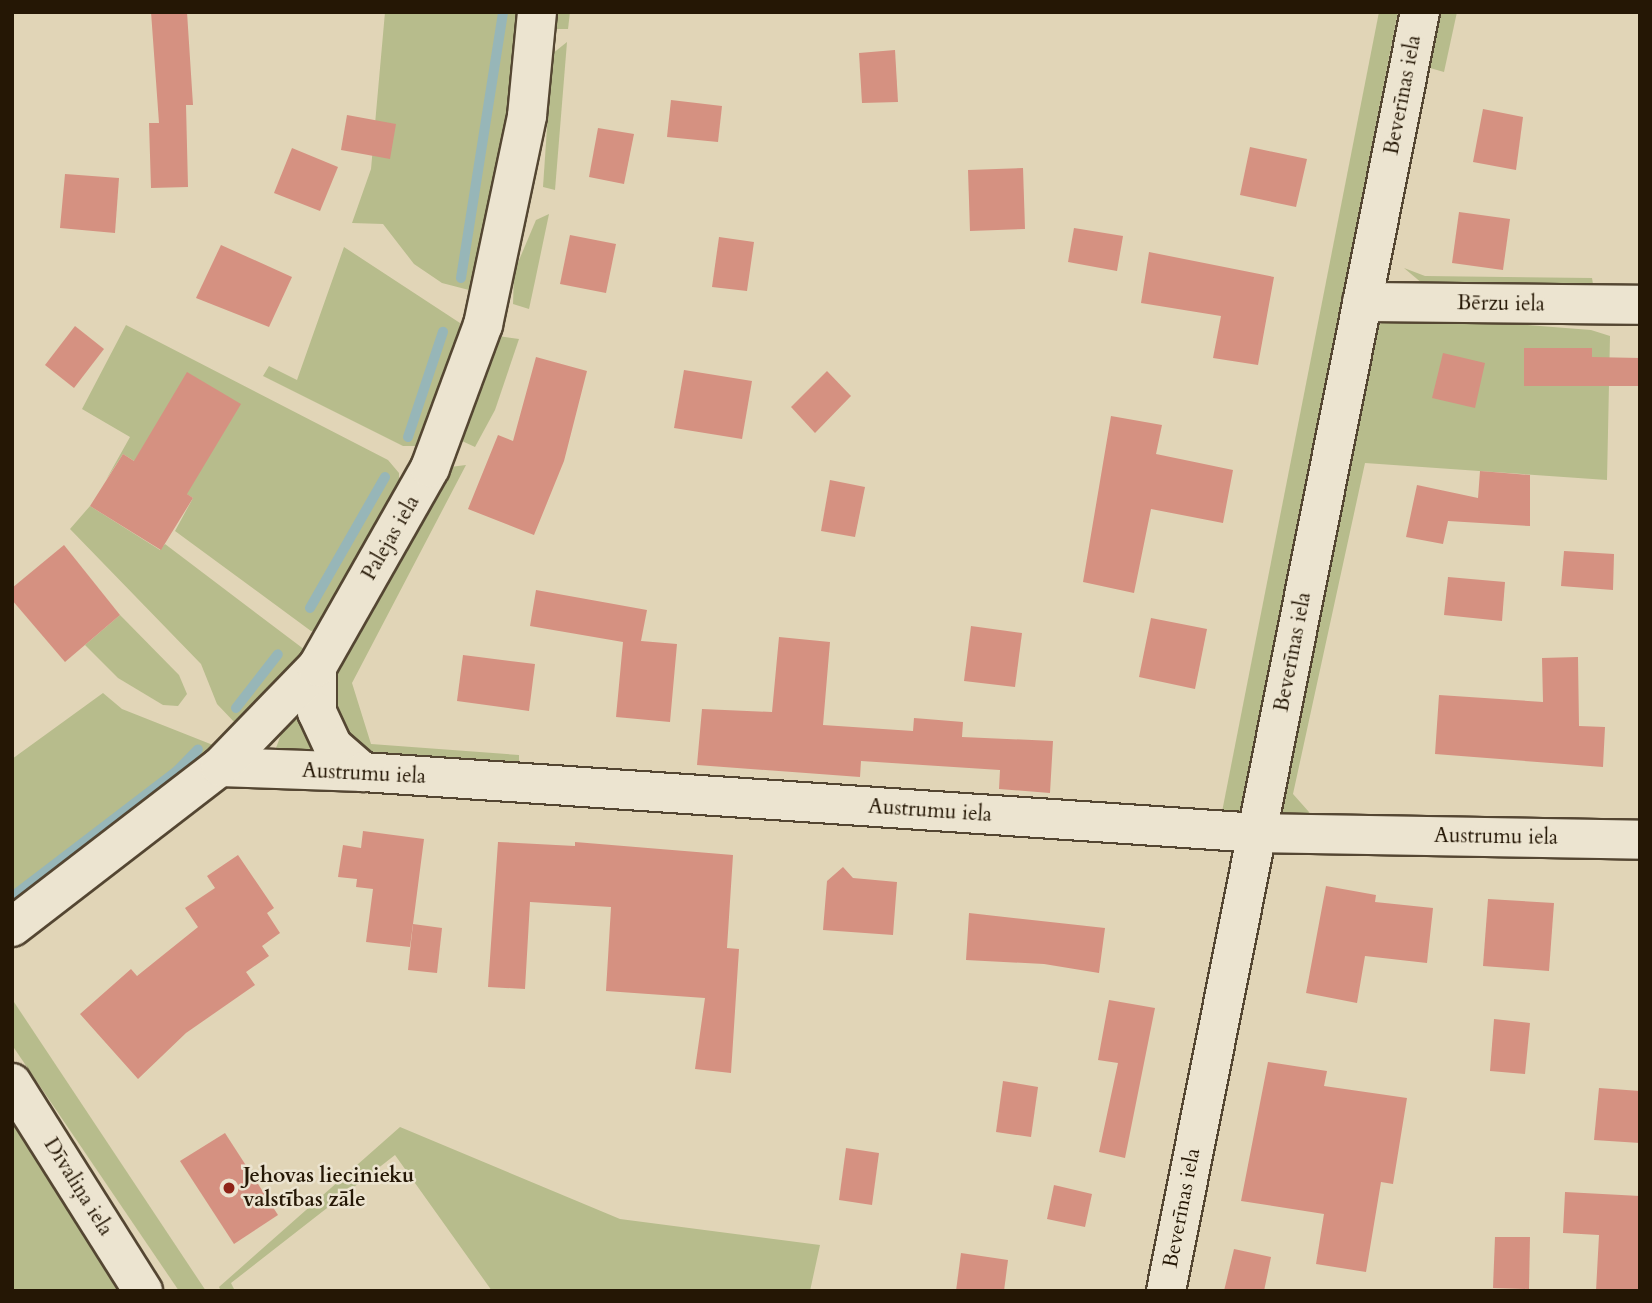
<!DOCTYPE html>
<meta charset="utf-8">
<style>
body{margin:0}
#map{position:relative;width:1652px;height:1303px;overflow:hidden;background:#e1d5b7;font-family:Cardo,serif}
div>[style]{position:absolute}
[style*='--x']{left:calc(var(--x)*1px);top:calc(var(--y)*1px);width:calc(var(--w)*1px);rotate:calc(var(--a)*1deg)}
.green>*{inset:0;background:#b7bc8c}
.stream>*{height:10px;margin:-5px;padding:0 5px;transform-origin:5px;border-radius:5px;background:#97b6b8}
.building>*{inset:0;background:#d59181}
.roads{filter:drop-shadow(2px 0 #544632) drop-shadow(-2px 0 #544632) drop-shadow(0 2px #544632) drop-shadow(0 -2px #544632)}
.minor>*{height:38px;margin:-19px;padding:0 19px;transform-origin:19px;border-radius:19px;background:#ece4d0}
.dots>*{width:19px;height:19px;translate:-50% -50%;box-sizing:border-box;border:4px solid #ece4d0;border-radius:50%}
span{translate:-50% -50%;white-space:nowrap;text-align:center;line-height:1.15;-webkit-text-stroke:5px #ece4d0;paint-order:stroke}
.street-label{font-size:21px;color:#251705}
.poi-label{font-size:21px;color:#251705;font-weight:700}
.left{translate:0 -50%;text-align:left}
.frame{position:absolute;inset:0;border:14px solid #251705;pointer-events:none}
</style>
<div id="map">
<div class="green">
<i style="clip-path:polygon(385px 12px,520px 12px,509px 153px,479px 285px,469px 290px,442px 283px,414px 264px,383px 224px,352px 223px,371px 169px)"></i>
<i style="clip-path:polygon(553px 12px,570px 12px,568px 29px,552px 29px)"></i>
<i style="clip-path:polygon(1379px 12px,1398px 12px,1240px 818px,1221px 817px)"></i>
<i style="clip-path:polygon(1440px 12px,1457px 12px,1444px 72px,1430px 68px)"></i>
<i style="clip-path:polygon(567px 42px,555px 190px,543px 187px,552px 54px)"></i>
<i style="clip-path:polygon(549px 214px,535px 281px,529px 309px,513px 304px,514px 272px,536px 220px)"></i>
<i style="clip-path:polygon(344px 247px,460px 323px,455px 357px,428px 432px,416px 446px,403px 446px,263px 376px,269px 366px,297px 380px)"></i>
<i style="clip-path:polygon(1404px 268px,1425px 276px,1592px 278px,1594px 290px,1423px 284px)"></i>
<i style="clip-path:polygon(1426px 317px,1591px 330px,1610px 336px,1607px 480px,1365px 463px,1293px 794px,1309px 812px,1306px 823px,1279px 816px,1371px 333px,1387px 318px)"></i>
<i style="clip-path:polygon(126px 325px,388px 460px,399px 473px,399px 489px,319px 630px,311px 631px,175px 531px,193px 498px,123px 454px,106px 480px,130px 437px,82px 409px)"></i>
<i style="clip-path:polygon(498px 336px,519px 339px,495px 410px,475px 447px,462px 441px)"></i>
<i style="clip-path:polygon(466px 465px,352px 683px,371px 744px,519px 755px,519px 771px,384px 762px,355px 749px,336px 709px,335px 673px,450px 467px)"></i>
<i style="clip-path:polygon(90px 506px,160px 550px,165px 544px,305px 650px,249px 723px,237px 725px,217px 704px,201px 664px,70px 529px)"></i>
<i style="clip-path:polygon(120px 615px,179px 675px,187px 694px,178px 706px,163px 705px,118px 678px,85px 645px)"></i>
<i style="clip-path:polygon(103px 693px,122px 709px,218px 747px,12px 912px,12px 759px)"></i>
<i style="clip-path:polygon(299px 717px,315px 746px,311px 754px,276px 748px,287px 718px)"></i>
<i style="clip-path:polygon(12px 999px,206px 1291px,179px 1291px,12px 1045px)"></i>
<i style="clip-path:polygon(12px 1116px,122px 1291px,12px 1291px)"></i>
<i style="clip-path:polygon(400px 1127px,620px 1219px,820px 1245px,810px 1291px,492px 1291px,395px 1155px,231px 1283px,235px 1291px,221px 1291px,219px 1287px)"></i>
</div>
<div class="stream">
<i style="--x:461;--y:278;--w:269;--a:-81"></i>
<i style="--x:408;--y:437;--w:111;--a:-71.6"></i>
<i style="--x:310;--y:608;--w:151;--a:-60.2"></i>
<i style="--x:236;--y:708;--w:68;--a:-52.1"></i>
<i style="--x:12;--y:897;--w:208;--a:-37.4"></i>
<i style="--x:177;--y:771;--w:30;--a:-46"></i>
</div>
<div class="building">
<i style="clip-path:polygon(151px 12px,187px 12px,193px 105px,186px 105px,188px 187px,151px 188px,149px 123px,159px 123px)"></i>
<i style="clip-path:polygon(895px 50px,898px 102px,862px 103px,859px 53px)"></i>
<i style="clip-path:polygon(671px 100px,722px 106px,718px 142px,667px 137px)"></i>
<i style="clip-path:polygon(1483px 109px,1523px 117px,1516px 170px,1473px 162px)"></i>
<i style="clip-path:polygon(347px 115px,396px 124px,390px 159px,341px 150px)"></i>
<i style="clip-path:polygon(598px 128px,634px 134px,624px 184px,589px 177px)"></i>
<i style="clip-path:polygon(1250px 147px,1307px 159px,1296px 207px,1240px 195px)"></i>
<i style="clip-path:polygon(292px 148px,338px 167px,320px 211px,274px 193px)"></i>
<i style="clip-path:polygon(1023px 168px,1025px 229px,970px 231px,968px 170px)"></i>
<i style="clip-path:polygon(65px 174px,119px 178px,115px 233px,60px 228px)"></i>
<i style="clip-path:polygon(1459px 212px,1510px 219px,1503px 270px,1452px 263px)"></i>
<i style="clip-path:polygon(1074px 228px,1123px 236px,1117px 271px,1068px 262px)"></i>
<i style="clip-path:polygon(570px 235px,616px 244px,606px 293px,560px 284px)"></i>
<i style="clip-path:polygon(719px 237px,754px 242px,747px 291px,712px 287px)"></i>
<i style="clip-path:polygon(221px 245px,292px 277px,269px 327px,196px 298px)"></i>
<i style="clip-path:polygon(1149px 252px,1274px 277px,1258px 365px,1213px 358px,1221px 316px,1141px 303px)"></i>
<i style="clip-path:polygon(75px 326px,104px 349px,74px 388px,45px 365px)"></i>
<i style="clip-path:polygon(1524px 348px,1592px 348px,1592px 357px,1640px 358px,1640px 386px,1524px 386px)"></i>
<i style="clip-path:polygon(1443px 353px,1485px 363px,1475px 408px,1432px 398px)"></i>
<i style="clip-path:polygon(536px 357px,587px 371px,564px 461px,534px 535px,468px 509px,498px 435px,513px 441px)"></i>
<i style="clip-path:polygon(684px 370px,752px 381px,742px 439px,674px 428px)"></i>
<i style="clip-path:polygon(827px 371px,851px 396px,815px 433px,791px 407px)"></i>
<i style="clip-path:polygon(187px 372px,241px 404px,187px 494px,193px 498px,161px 550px,90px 506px,123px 454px,134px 461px)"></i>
<i style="clip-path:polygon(1111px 416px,1162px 425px,1156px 454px,1233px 470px,1223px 523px,1151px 509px,1134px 593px,1083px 582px)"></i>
<i style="clip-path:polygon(1480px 471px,1530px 475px,1530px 526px,1448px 521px,1443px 544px,1406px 537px,1417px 485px,1478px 498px)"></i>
<i style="clip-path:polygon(830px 480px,865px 487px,855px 537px,821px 531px)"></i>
<i style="clip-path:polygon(64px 545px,120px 615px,65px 662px,12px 600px,12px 588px)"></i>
<i style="clip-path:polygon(1564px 551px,1614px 554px,1613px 590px,1561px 586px)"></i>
<i style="clip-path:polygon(1448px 577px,1505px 582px,1502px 621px,1444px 615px)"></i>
<i style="clip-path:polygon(536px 590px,647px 610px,641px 641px,677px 644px,670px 722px,616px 717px,623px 642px,530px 626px)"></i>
<i style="clip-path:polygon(1151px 618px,1207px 629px,1195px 689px,1139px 677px)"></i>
<i style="clip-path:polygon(971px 626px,1022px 633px,1015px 687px,964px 681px)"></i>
<i style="clip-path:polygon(779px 637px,830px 642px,823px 725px,913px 731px,914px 718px,963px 722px,962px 737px,1053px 741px,1050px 793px,999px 789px,1000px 770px,861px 761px,860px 777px,697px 765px,702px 709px,772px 712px)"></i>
<i style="clip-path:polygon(463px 655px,535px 664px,529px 711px,457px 701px)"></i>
<i style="clip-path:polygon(1578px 657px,1579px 726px,1605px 727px,1603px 767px,1435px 754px,1439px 695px,1543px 702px,1542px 658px)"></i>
<i style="clip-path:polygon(363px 831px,424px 839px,410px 947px,366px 942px,373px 889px,356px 887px,357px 879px,338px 877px,343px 845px,361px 848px)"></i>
<i style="clip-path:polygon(498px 842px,575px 846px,575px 842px,733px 855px,727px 948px,739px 949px,731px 1073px,695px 1069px,705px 998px,606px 991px,611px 907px,530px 902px,525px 989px,488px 987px)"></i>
<i style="clip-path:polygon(238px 855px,274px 908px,267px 913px,280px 933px,262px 946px,269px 956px,246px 972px,255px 985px,186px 1033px,138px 1079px,80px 1014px,131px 969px,137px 976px,198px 927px,185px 908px,215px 888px,207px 876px)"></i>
<i style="clip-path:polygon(843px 867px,853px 878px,897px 882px,893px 935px,823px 930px,827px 881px)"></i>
<i style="clip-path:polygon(1326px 886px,1376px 895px,1375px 902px,1433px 908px,1427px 963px,1365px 956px,1357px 1003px,1306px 993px)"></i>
<i style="clip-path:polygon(1488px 899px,1554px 903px,1549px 971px,1483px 966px)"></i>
<i style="clip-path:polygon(969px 913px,1105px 928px,1099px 973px,1044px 964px,966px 960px)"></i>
<i style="clip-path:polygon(413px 924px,442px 928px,437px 973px,408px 970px)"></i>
<i style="clip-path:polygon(1109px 1000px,1155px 1008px,1125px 1158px,1099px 1152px,1118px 1063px,1098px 1060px)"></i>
<i style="clip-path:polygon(1494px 1019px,1530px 1023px,1525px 1074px,1490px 1071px)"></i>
<i style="clip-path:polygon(1268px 1062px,1327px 1071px,1324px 1086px,1407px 1098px,1393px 1184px,1381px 1182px,1366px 1272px,1316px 1264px,1324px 1214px,1241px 1201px)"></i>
<i style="clip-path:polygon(1003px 1081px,1038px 1087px,1031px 1137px,996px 1132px)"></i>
<i style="clip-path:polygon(1599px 1088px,1640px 1091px,1640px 1143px,1594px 1140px)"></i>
<i style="clip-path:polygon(225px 1133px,278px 1215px,234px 1244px,180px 1161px)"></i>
<i style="clip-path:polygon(846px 1148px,879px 1153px,872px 1205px,839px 1200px)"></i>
<i style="clip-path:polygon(1054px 1185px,1092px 1194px,1085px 1227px,1047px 1219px)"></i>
<i style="clip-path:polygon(1565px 1192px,1640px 1196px,1640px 1291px,1596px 1291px,1599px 1235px,1563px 1233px)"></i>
<i style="clip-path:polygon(1495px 1237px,1530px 1237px,1529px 1289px,1493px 1288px)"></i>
<i style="clip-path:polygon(1234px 1249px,1271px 1257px,1264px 1291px,1224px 1291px)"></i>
<i style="clip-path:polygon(961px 1253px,1008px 1260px,1004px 1291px,956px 1291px)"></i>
</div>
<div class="roads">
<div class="minor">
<i style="--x:1362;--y:302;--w:278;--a:0.6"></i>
<i style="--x:317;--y:667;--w:45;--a:90"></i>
<i style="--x:317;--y:712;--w:38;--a:65"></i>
<i style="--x:333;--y:746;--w:40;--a:41"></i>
<i style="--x:220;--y:767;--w:143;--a:2"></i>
<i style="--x:363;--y:772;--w:896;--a:3.9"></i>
<i style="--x:1257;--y:833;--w:383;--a:1"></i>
<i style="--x:12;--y:927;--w:262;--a:-37.6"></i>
<i style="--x:220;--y:767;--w:139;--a:-45.9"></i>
<i style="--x:317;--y:667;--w:229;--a:-60.4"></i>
<i style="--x:430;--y:468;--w:153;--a:-69.7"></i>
<i style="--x:483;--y:325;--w:214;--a:-78.1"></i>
<i style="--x:527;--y:116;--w:104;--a:-84.5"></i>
<i style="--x:12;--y:1083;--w:246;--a:57.8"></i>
<i style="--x:1166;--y:1291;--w:1304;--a:-78.77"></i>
</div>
</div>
<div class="dots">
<i style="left:229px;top:1188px;background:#8f2418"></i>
</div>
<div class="street-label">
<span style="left:1403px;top:95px;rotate:-79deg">Beverīnas iela</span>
<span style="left:1501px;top:304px;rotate:1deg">Bērzu iela</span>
<span style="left:391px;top:538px;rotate:-60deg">Palejas iela</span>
<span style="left:1293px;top:652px;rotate:-79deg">Beverīnas iela</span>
<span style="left:364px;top:774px;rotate:3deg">Austrumu iela</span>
<span style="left:930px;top:811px;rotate:4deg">Austrumu iela</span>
<span style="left:1496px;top:837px;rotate:1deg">Austrumu iela</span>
<span style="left:78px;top:1187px;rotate:58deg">Dīvaliņa iela</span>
<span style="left:1182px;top:1208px;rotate:-79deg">Beverīnas iela</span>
</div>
<div class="poi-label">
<span class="left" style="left:243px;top:1188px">Jehovas liecinieku<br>valstības zāle</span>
</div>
<div class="frame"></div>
</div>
